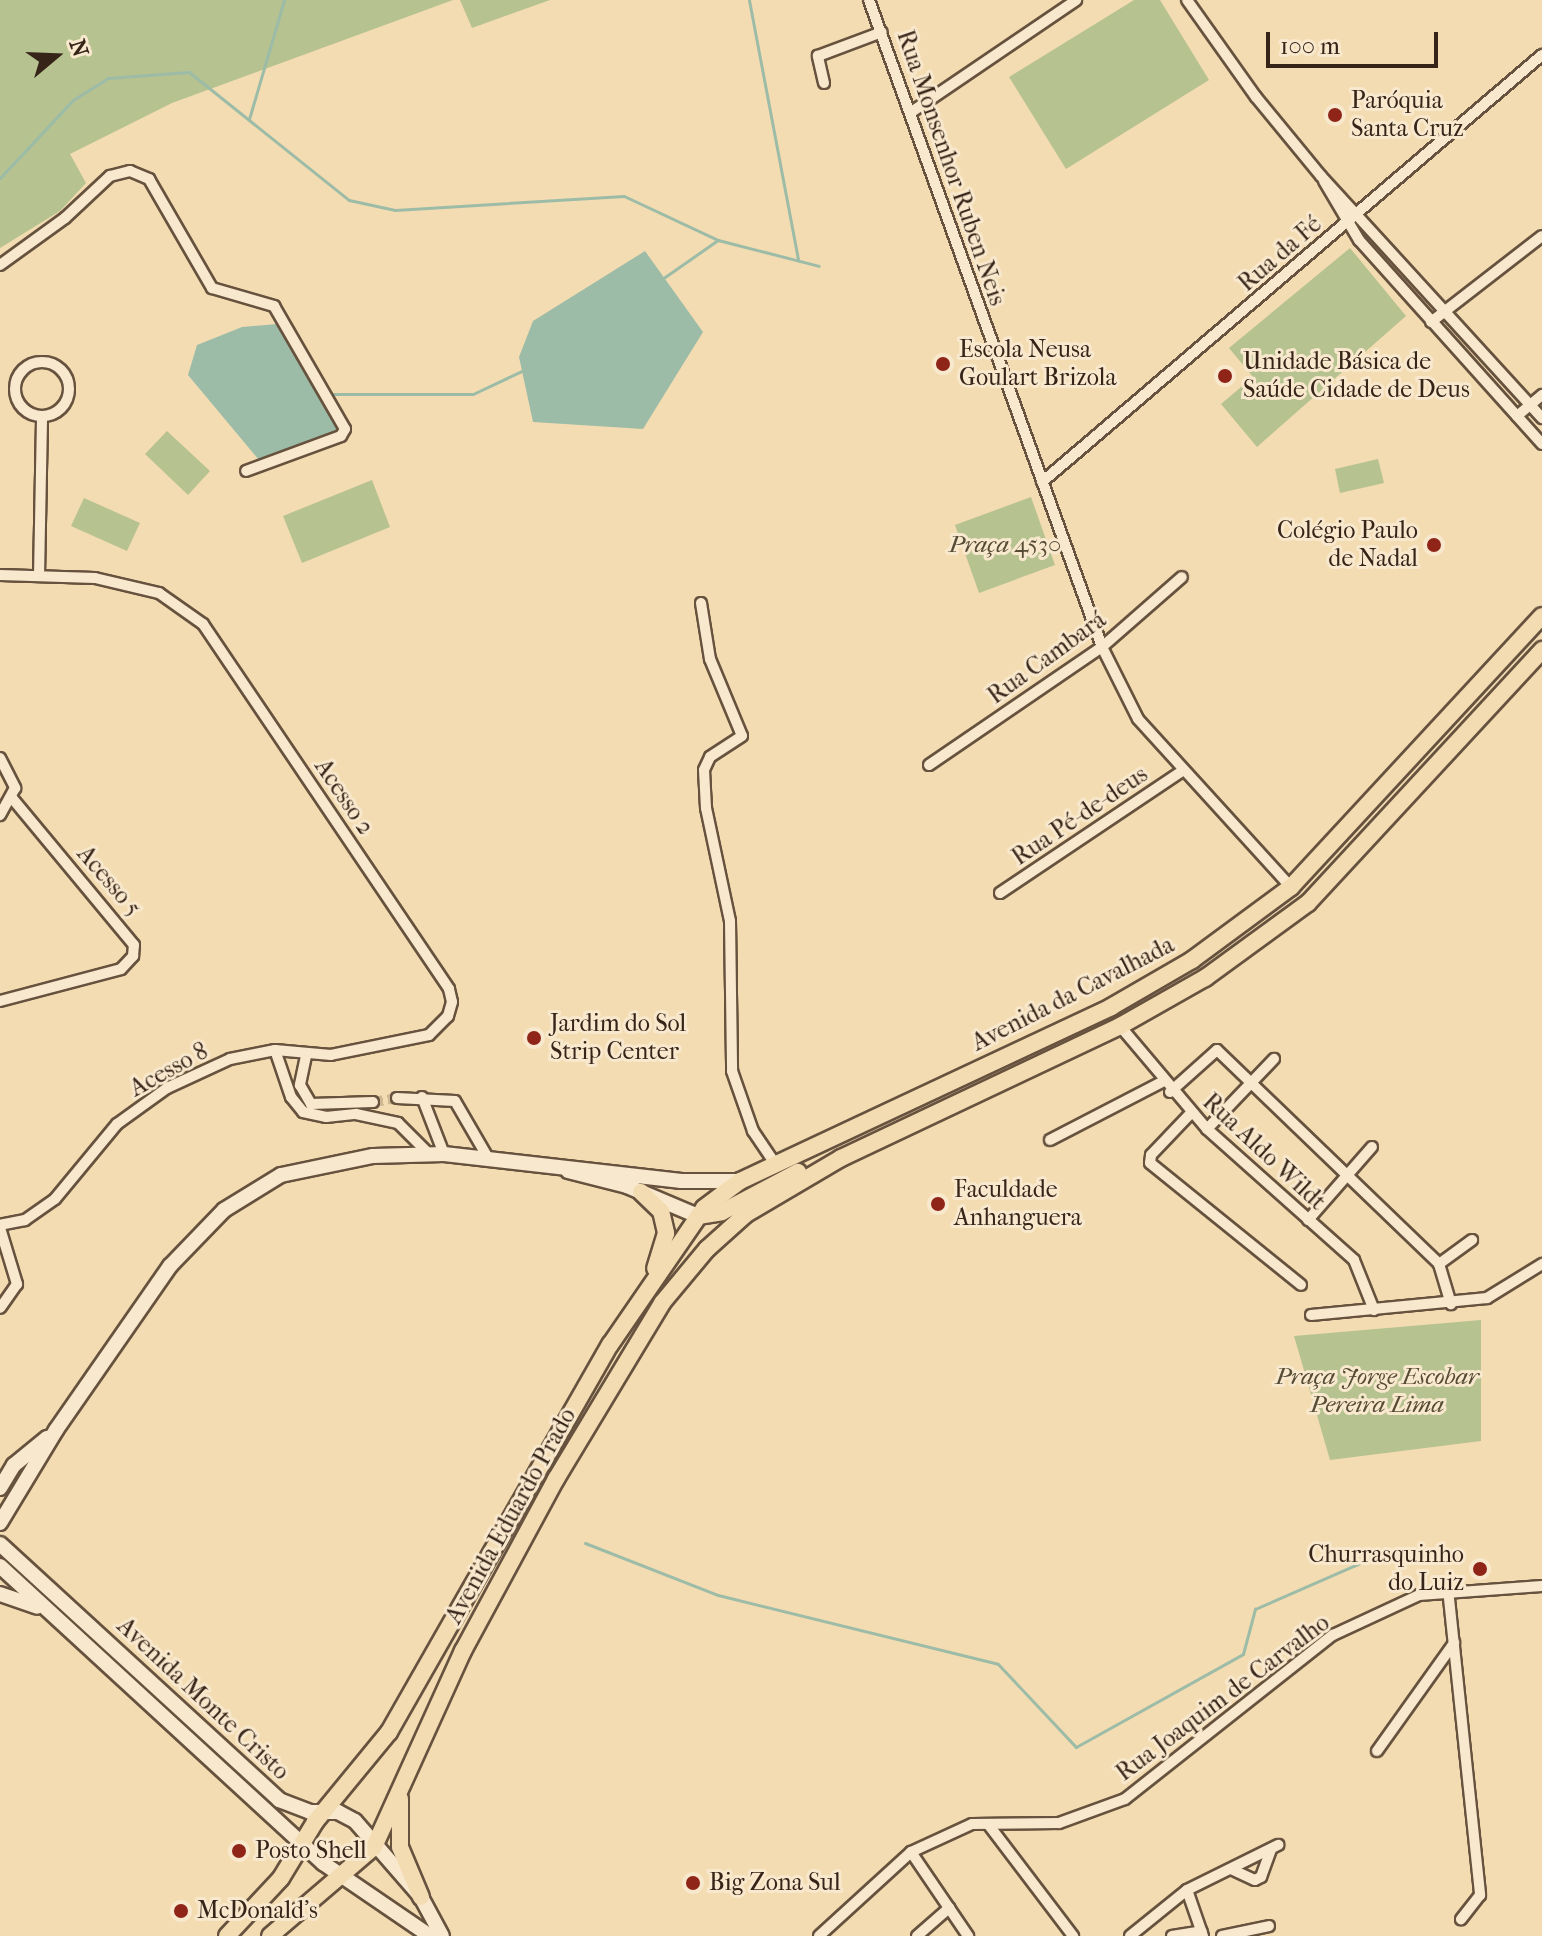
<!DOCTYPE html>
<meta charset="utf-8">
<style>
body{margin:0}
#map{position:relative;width:1542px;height:1936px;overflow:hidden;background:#f4dcb2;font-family:"IM FELL French Canon",serif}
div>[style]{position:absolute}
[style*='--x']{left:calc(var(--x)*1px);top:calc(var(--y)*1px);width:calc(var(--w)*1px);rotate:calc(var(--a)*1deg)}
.green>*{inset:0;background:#b6c290}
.water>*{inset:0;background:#9dbca7}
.stream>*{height:3px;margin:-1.5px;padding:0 1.5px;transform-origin:1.5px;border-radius:1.5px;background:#9dbca7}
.street-tunnel>*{height:10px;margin-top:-5px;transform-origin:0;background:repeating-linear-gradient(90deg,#ceb793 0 10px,transparent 0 15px)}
.roads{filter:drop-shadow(2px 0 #66523e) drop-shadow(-2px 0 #66523e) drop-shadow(0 2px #66523e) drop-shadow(0 -2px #66523e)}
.street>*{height:10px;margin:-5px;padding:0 5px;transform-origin:5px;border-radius:5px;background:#f8e8cd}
.street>.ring{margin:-5px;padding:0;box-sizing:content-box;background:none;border:10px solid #f8e8cd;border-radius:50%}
.secondary>*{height:14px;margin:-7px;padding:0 7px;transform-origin:7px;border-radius:7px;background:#f8e8cd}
.primary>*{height:16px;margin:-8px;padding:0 8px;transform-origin:8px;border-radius:8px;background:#f4dcb2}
.dots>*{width:22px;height:22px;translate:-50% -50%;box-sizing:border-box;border:4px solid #f8e8cd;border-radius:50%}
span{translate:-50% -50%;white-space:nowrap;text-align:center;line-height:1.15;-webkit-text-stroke:6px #f8e8cd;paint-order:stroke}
.poi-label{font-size:24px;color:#362418}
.left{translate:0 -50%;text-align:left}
.right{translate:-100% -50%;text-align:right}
.street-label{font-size:24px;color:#362418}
.park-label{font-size:24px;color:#564c36;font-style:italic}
.north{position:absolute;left:16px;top:16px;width:80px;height:80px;-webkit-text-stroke:6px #f8e8cd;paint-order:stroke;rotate:71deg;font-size:22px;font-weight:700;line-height:32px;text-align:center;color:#362418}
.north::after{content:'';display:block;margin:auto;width:28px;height:36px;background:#362418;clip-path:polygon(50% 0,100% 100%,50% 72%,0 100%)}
.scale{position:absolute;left:1266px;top:32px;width:172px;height:36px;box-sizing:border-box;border:4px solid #362418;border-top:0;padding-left:10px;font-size:24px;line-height:28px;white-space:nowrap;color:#362418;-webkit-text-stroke:6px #f8e8cd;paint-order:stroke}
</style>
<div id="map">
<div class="green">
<i style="clip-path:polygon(0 0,453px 0,172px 103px,70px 154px,86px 183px,60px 211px,0 248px)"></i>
<i style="clip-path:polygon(460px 0,550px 0,472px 28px)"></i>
<i style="clip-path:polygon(1134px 0,1160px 0,1209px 80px,1066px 169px,1009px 77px)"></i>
<i style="clip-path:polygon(1350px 248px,1406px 316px,1257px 447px,1221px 404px,1253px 377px,1229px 348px)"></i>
<i style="clip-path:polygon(167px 431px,210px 471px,188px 495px,145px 454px)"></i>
<i style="clip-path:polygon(1378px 459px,1384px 483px,1340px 493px,1335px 469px)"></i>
<i style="clip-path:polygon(372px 480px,390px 527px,302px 563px,283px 516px)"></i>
<i style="clip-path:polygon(1031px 497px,1055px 565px,979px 593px,955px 525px)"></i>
<i style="clip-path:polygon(84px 498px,140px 523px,127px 551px,71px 526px)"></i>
<i style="clip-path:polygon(1481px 1320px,1481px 1441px,1330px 1460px,1294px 1336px)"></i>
</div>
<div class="water">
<i style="clip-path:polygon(645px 251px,703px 332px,643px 429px,533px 422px,519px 357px,533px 321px)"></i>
<i style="clip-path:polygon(277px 324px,341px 431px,259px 460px,188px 375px,197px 345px,242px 327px)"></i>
</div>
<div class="stream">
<i style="--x:749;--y:0;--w:265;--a:79.3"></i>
<i style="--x:249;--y:119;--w:124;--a:-73.6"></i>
<i style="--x:0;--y:178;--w:107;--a:-46.9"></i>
<i style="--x:73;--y:100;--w:41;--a:-32.2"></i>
<i style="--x:108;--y:78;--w:81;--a:-4.2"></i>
<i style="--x:189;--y:72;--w:205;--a:38.7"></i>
<i style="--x:349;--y:200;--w:47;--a:12.3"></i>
<i style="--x:395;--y:210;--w:229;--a:-3.5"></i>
<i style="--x:624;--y:196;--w:104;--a:25.1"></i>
<i style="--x:718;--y:240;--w:104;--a:14.4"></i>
<i style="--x:662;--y:279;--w:68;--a:-34.9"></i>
<i style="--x:327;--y:394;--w:146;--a:0"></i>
<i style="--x:473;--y:394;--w:59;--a:-25.3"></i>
<i style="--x:585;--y:1543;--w:143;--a:21.4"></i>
<i style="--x:718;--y:1595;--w:288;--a:13.8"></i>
<i style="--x:998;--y:1664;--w:114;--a:46.8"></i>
<i style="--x:1076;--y:1747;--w:191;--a:-29.1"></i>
<i style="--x:1243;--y:1654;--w:47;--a:-75.1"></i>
<i style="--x:1255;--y:1609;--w:130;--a:-23.6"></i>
</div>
<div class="street-tunnel">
<i style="--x:373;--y:1102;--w:24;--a:-9"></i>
</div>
<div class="roads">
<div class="street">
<i style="--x:869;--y:0;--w:688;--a:70.19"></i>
<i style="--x:1102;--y:647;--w:80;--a:63.4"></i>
<i style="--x:1138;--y:719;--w:227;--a:47.7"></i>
<i style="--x:1187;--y:0;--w:119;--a:54.6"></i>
<i style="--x:1256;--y:97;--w:102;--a:50.6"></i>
<i style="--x:1321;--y:176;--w:328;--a:47.6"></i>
<i style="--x:824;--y:83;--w:28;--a:-103"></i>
<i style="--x:818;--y:56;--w:68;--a:-20.6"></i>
<i style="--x:910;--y:113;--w:201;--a:-34.2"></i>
<i style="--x:1324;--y:181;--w:69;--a:59.3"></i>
<i style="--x:1359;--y:240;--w:274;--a:48.1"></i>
<i style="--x:0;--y:265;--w:80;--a:-35.9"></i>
<i style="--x:65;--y:218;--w:62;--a:-43"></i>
<i style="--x:110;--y:176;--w:21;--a:-14"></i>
<i style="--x:130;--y:171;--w:21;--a:23"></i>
<i style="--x:149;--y:179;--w:126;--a:60"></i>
<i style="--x:212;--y:288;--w:65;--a:16.2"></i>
<i style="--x:274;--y:306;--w:142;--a:60"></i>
<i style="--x:345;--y:429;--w:8;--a:120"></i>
<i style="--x:341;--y:436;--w:101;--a:159.8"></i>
<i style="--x:1431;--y:322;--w:140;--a:-37.8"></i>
<i class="ring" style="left:15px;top:362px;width:44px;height:44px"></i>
<i style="--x:1517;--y:416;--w:33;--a:-40"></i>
<i style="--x:1042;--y:482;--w:658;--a:-40.5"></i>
<i style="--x:0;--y:575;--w:95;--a:1.8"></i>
<i style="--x:95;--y:578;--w:66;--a:13.2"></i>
<i style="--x:159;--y:593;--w:54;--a:35.2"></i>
<i style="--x:203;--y:624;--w:440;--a:56"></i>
<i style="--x:449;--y:989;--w:13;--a:77"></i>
<i style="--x:452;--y:1002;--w:15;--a:106"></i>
<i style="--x:448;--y:1016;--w:27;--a:135"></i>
<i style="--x:429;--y:1035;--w:100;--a:168.5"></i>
<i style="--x:331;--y:1055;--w:56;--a:-174.9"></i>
<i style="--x:275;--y:1050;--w:46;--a:168.7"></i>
<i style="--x:230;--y:1059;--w:69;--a:155.3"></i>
<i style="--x:167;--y:1088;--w:62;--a:144.2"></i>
<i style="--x:117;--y:1124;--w:97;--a:129.6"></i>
<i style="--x:55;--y:1199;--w:37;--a:145"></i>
<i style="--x:25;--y:1220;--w:25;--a:169"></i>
<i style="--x:39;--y:576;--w:160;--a:-88.9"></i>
<i style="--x:701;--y:603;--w:57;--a:80.9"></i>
<i style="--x:710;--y:659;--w:83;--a:67.4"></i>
<i style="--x:742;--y:736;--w:38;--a:147"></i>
<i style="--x:710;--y:757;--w:14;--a:115"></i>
<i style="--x:704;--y:770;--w:38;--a:87"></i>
<i style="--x:706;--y:808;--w:116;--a:78"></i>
<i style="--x:730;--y:921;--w:150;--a:89.2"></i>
<i style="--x:732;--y:1071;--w:64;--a:70.7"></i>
<i style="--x:753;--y:1131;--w:40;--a:56"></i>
<i style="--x:0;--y:758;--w:34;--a:63"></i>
<i style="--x:15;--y:788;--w:31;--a:119"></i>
<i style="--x:929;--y:765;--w:209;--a:-34.3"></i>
<i style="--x:1102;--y:647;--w:106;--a:-41.2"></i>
<i style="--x:1000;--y:893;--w:219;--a:-33.8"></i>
<i style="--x:0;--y:1001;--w:125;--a:-14.8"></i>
<i style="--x:121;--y:969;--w:18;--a:-47"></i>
<i style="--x:133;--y:956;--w:11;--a:-85"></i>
<i style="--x:134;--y:945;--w:190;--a:-129.7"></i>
<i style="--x:1120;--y:1026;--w:135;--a:49.8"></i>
<i style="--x:1207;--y:1129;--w:197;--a:41.7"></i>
<i style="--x:1354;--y:1260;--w:54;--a:68.2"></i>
<i style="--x:275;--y:1050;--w:50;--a:71.2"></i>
<i style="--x:291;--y:1097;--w:19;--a:51"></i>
<i style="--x:303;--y:1112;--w:24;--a:12"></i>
<i style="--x:326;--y:1117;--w:30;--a:-6"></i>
<i style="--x:356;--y:1114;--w:43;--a:12.1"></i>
<i style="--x:398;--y:1123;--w:45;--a:45"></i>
<i style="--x:306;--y:1056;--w:30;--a:102"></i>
<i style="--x:300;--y:1085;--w:22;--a:60"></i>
<i style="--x:311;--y:1104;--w:62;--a:-1.8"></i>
<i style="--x:1170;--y:1092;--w:63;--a:-41.8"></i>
<i style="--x:1217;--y:1050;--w:308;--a:43.9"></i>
<i style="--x:1439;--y:1264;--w:42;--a:73.3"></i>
<i style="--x:422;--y:1097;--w:61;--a:68.9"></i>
<i style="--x:397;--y:1098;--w:58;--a:3"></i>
<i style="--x:455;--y:1101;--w:66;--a:59.9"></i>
<i style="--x:1191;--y:1113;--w:58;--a:133.6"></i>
<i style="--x:1151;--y:1155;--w:8;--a:97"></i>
<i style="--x:1150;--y:1163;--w:194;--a:38.9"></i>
<i style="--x:1207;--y:1129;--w:97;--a:-46.3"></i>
<i style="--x:1050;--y:1140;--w:126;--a:-27.4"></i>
<i style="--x:1308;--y:1220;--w:97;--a:-48.8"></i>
<i style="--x:0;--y:1228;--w:59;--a:73.1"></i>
<i style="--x:17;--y:1284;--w:29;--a:125"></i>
<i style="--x:1439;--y:1264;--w:41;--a:-36"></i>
<i style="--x:1311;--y:1315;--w:177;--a:-5.5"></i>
<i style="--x:1487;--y:1298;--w:65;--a:-31.7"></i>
<i style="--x:1448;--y:1589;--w:308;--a:84"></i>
<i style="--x:1480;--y:1895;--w:31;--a:128"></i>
<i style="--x:1377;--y:1751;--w:133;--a:-54.5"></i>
<i style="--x:988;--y:1824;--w:141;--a:52.8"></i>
<i style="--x:911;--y:1852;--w:102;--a:55.8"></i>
<i style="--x:1231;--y:1869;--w:26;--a:25"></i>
<i style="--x:1255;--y:1880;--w:7;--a:-27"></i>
<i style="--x:1261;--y:1877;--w:30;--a:-70"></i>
<i style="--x:1187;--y:1890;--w:49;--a:70.8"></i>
<i style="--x:819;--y:1936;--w:125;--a:-42.4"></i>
<i style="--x:911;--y:1852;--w:67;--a:-24.7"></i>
<i style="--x:972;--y:1824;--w:87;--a:-0.7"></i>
<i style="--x:1059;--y:1823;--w:70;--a:-20"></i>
<i style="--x:1125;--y:1799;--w:265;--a:-38.3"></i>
<i style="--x:1333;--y:1635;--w:95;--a:-24.9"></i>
<i style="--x:1419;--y:1595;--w:123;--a:-4.2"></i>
<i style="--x:917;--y:1936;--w:43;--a:-41.2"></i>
<i style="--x:1130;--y:1936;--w:73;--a:-38.9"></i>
<i style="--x:1187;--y:1890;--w:102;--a:-26.3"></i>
<i style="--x:1172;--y:1936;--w:30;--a:-9"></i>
<i style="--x:1222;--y:1936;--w:48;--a:-12"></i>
</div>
<div class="secondary">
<i style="--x:568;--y:1171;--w:61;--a:14.3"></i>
<i style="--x:627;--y:1186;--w:77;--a:22.9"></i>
<i style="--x:0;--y:1488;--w:27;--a:-59"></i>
<i style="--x:14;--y:1465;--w:43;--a:-39.3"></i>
<i style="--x:0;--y:1523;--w:109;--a:-58.9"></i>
<i style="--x:56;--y:1430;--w:200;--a:-55.2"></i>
<i style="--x:170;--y:1266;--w:78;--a:-46"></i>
<i style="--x:224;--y:1210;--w:67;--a:-31.6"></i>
<i style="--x:281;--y:1175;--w:94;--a:-11.7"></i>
<i style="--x:373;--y:1156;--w:71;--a:-1.6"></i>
<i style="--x:444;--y:1154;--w:239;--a:6.5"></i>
<i style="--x:681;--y:1181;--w:59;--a:0"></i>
<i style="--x:0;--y:1544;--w:379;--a:42.5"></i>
<i style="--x:279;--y:1800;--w:33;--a:21"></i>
<i style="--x:310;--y:1812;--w:28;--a:0"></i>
<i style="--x:338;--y:1812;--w:19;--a:28"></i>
<i style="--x:355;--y:1821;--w:101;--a:49"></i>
<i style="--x:421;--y:1897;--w:44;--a:61.7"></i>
<i style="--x:0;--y:1566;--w:439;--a:42.6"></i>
<i style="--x:323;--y:1863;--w:130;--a:34.3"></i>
<i style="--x:0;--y:1594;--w:39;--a:19"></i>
</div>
<div class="primary">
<i style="--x:641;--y:1192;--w:28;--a:44"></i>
<i style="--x:661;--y:1211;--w:23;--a:77"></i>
<i style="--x:666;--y:1233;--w:37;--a:107"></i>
<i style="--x:698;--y:1216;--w:24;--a:-9"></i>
<i style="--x:722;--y:1212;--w:86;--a:-27.8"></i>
<i style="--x:400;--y:1799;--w:48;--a:90"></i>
<i style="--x:400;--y:1847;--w:54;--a:67.2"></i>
<i style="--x:227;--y:1936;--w:79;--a:-47"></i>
<i style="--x:281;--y:1878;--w:66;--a:-58.7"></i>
<i style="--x:315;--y:1822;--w:117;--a:-50.6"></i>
<i style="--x:389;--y:1732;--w:446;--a:-60.3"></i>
<i style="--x:610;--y:1345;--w:166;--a:-55.5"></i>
<i style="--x:704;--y:1208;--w:45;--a:-36.9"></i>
<i style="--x:740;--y:1181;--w:410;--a:-25.1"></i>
<i style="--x:1111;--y:1007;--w:94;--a:-30.1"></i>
<i style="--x:1192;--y:960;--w:123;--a:-36.4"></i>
<i style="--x:1291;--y:887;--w:369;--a:-47.2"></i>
<i style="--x:270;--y:1936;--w:137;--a:-40.6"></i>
<i style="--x:374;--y:1847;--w:215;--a:-65.6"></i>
<i style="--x:463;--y:1651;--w:196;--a:-61.6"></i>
<i style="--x:556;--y:1479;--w:205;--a:-58.9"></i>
<i style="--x:662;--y:1303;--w:70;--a:-50.2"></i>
<i style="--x:707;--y:1249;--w:52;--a:-41.9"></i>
<i style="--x:746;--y:1214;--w:110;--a:-30.5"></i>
<i style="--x:841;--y:1158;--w:309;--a:-25.3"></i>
<i style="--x:1120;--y:1026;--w:98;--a:-29.5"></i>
<i style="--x:1205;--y:978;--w:127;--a:-36.1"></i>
<i style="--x:1308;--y:903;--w:345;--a:-47.2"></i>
</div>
</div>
<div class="dots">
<i style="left:1335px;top:115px;background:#8f2418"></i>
<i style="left:943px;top:364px;background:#8f2418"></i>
<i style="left:1225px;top:376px;background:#8f2418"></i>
<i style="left:1434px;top:545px;background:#8f2418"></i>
<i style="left:534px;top:1038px;background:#8f2418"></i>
<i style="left:938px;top:1204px;background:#8f2418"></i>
<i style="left:1480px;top:1569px;background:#8f2418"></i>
<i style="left:239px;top:1851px;background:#8f2418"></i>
<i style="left:693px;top:1883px;background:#8f2418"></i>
<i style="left:181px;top:1911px;background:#8f2418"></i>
</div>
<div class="poi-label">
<span class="left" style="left:1351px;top:115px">Paróquia<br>Santa Cruz</span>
<span class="left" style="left:959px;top:364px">Escola Neusa<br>Goulart Brizola</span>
<span class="left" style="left:1243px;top:376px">Unidade Básica de<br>Saúde Cidade de Deus</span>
<span class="right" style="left:1418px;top:545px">Colégio Paulo<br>de Nadal</span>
<span class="left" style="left:550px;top:1038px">Jardim do Sol<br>Strip Center</span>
<span class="left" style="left:954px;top:1204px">Faculdade<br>Anhanguera</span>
<span class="right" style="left:1464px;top:1569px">Churrasquinho<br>do Luiz</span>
<span class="left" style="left:255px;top:1851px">Posto Shell</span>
<span class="left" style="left:709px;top:1883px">Big Zona Sul</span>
<span class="left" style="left:197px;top:1911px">McDonald's</span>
</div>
<div class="street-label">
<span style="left:951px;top:168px;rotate:71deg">Rua Monsenhor Ruben Neis</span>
<span style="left:1280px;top:254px;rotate:-41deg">Rua da Fé</span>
<span style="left:1047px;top:658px;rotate:-36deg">Rua Cambará</span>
<span style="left:344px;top:797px;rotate:56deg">Acesso 2</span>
<span style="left:1080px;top:816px;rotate:-34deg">Rua Pé-de-deus</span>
<span style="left:109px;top:881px;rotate:49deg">Acesso 5</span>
<span style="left:1073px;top:994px;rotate:-27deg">Avenida da Cavalhada</span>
<span style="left:169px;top:1070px;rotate:-29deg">Acesso 8</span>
<span style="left:1264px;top:1152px;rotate:43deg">Rua Aldo Wildt</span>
<span style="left:511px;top:1516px;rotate:-61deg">Avenida Eduardo Prado</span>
<span style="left:1223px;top:1698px;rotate:-37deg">Rua Joaquim de Carvalho</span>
<span style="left:203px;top:1699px;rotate:43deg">Avenida Monte Cristo</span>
</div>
<div class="park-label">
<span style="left:1005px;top:545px">Praça 4530</span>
<span style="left:1377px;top:1391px">Praça Jorge Escobar<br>Pereira Lima</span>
</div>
<div class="north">N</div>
<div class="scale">100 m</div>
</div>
